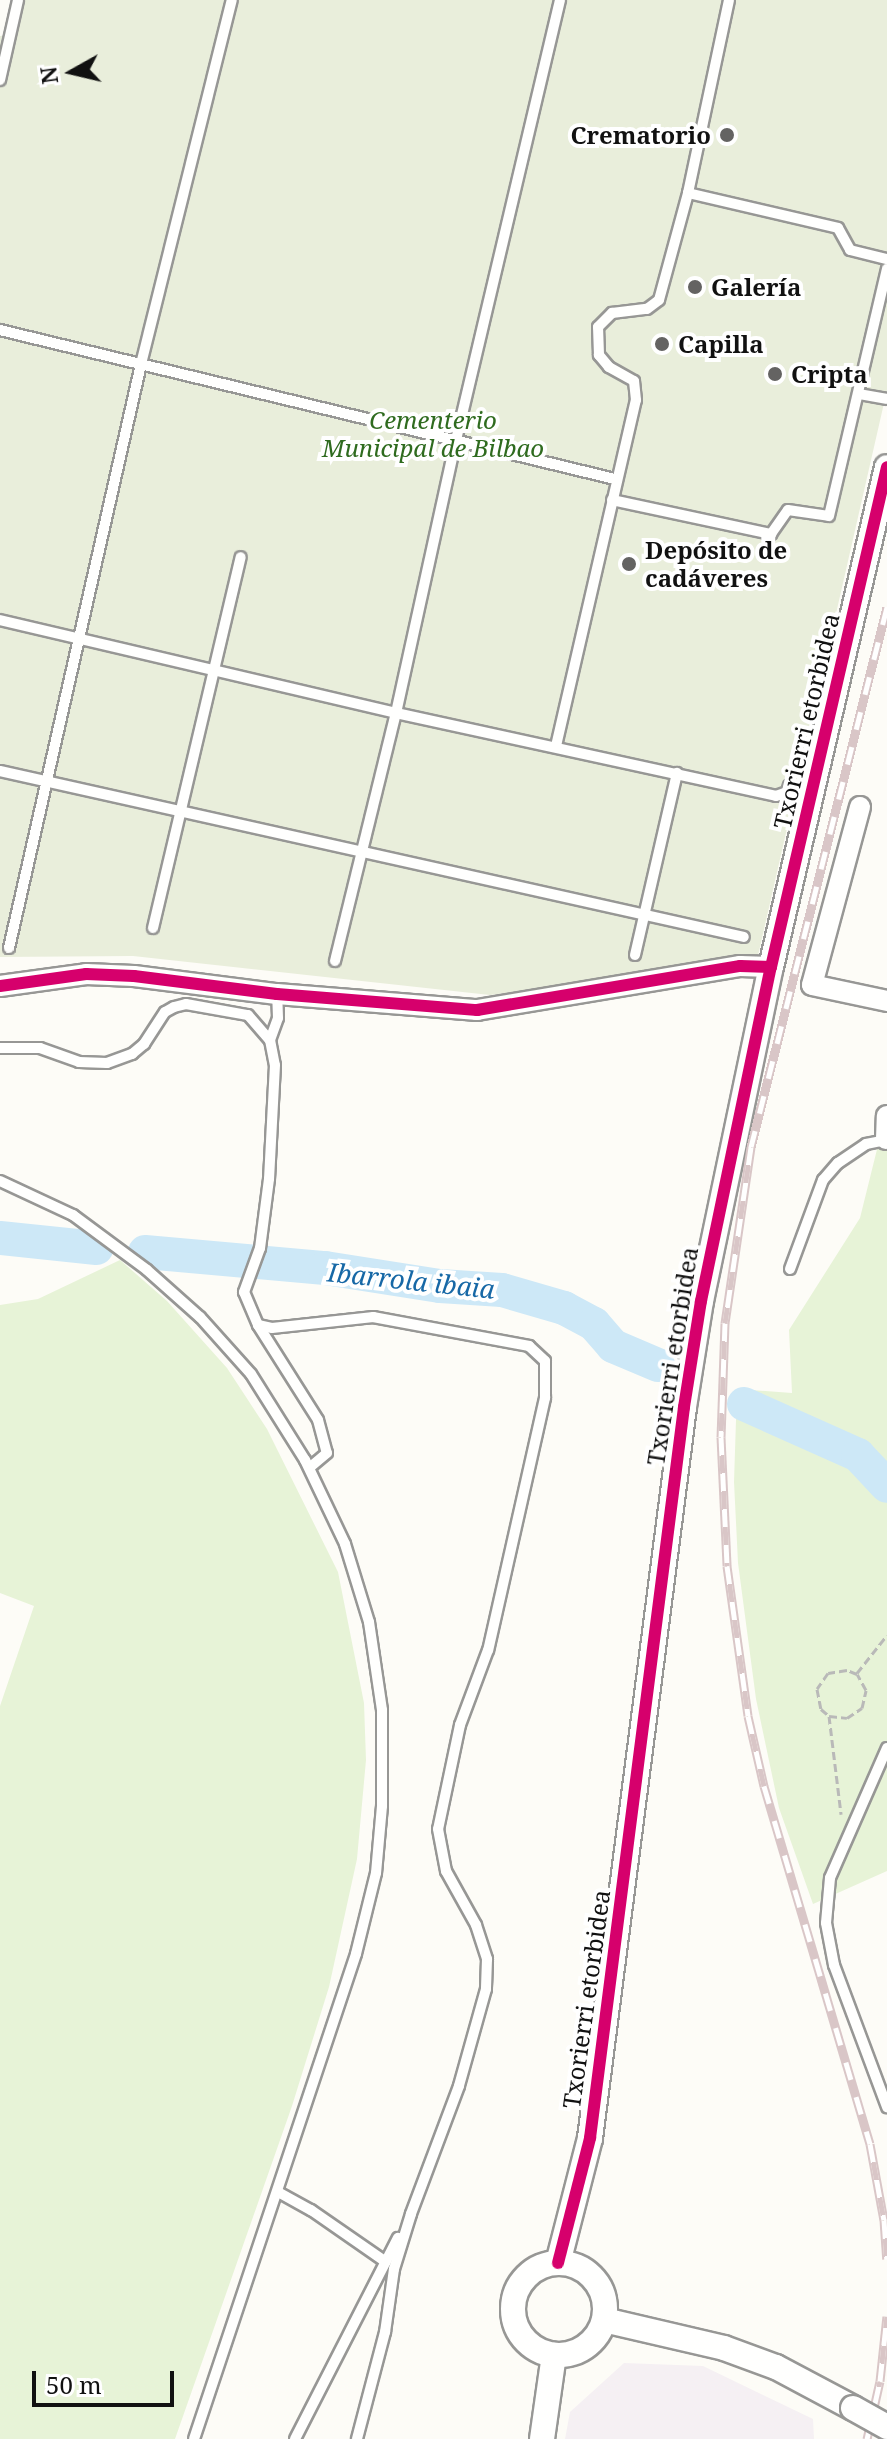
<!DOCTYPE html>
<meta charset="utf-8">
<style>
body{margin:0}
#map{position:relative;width:887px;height:2439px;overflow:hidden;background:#fdfcf7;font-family:"Noto Serif",serif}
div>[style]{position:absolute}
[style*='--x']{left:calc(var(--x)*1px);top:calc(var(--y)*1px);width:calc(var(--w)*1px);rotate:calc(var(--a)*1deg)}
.industrial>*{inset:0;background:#f5f0f3}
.green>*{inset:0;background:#e7f3d7}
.cemetery>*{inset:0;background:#e9eedb}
.river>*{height:34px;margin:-17px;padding:0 17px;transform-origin:17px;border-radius:17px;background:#cde8f7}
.path>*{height:3px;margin-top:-1.5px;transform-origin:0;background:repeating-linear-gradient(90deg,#b9b9b8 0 8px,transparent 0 12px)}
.roads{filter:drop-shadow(2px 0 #979795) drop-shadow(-2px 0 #979795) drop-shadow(0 2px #979795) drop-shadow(0 -2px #979795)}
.service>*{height:10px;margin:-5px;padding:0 5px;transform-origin:5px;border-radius:5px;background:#fffffe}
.minor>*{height:20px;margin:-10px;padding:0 10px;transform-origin:10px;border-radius:10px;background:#fffffe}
.tertiary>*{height:24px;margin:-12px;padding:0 12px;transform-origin:12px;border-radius:12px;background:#fffffe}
.tertiary>.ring{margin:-12px;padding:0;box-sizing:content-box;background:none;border:24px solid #fffffe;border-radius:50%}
.rail>*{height:9px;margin-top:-4.5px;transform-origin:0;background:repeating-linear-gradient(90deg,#fff 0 18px,#d9c6c7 0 36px);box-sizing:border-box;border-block:2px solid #d9c6c7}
.bridges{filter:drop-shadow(2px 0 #979795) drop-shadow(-2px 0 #979795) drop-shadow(0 2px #979795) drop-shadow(0 -2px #979795)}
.tertiary-bridge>*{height:24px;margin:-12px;padding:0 12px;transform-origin:12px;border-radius:12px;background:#fffffe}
.cycleway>*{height:12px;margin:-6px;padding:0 6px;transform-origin:6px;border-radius:6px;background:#d6006c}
.dots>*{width:22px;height:22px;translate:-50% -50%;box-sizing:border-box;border:4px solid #fff;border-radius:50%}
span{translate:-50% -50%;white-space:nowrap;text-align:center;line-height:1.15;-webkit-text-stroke:8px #fff;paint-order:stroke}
.poi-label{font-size:24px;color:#111;font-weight:700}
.right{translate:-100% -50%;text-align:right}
.left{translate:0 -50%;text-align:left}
.park-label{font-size:24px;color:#2f6b1f;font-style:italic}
.street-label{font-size:24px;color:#111}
.water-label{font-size:26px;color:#1768a6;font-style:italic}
.north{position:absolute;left:32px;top:32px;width:80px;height:80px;-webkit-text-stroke:6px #fff;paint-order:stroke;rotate:262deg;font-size:22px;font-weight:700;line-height:32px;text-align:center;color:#111}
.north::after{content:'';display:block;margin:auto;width:28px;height:36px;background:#111;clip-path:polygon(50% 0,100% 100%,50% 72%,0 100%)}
.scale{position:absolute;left:32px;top:2371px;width:142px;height:36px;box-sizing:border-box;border:4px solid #111;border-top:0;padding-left:10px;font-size:24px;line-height:28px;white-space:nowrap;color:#111;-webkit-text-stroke:6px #fff;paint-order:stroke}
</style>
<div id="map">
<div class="industrial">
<i style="clip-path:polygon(624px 2363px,703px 2366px,813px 2419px,814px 2439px,565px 2439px,570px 2412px)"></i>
</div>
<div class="green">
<i style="clip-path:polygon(887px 1109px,887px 1871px,813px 1904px,779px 1808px,756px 1699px,738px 1563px,734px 1482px,737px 1389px,792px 1393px,789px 1330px,860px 1218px)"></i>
<i style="clip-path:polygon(120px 1260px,167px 1301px,227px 1368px,267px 1429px,338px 1572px,364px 1703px,366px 1760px,357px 1859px,329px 1987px,292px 2106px,175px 2439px,0 2439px,0 1706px,34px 1606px,0 1593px,0 1305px,38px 1299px)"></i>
</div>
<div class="cemetery">
<i style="clip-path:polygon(16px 0,887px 0,887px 390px,757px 960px,490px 995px,133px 956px,0 957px,0 36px,10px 35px)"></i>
</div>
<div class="river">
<i style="--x:0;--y:1238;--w:97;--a:5.9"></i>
<i style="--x:145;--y:1252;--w:181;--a:5.1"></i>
<i style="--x:325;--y:1268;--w:116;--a:8.9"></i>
<i style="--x:440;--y:1286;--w:62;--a:3.7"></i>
<i style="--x:502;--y:1290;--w:65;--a:16.2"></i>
<i style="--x:564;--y:1308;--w:34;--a:28"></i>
<i style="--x:594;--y:1324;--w:29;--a:49"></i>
<i style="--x:613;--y:1346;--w:49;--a:22.9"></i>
<i style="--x:744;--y:1404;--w:125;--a:24.1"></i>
<i style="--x:858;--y:1455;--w:42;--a:46.9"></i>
</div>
<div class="path">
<i style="--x:857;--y:1673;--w:48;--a:-51.7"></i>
<i style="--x:829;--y:1716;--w:18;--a:6"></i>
<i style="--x:847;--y:1718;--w:18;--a:-34"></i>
<i style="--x:862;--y:1708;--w:18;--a:-77"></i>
<i style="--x:866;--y:1690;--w:18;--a:-119"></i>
<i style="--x:857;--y:1674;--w:11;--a:-158"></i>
<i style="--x:847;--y:1670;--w:19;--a:171"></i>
<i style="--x:828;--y:1673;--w:19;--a:125"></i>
<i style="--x:817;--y:1689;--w:20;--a:79"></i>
<i style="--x:821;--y:1709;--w:11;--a:41"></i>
<i style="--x:829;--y:1716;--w:99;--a:83"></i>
</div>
<div class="roads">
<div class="service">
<i style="--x:0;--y:80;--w:82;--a:-77.3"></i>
<i style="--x:688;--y:193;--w:154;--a:13.1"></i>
<i style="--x:838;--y:228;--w:25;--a:61"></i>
<i style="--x:850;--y:250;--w:38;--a:14"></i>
<i style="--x:0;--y:330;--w:633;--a:13.62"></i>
<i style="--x:859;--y:394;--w:28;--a:10"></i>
<i style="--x:612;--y:500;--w:163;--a:12.1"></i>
<i style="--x:771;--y:534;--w:29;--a:-55"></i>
<i style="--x:788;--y:510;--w:41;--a:8.3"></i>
<i style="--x:829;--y:516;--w:254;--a:-76.8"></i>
<i style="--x:0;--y:620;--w:407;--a:13.2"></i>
<i style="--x:396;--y:713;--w:389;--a:12.3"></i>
<i style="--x:776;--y:796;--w:12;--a:-20"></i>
<i style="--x:787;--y:792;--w:7;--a:-74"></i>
<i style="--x:556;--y:746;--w:355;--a:-77"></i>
<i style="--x:636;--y:400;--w:19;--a:-96"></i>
<i style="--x:634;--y:381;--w:29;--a:-151"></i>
<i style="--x:609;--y:367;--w:16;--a:-130"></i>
<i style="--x:599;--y:355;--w:28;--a:-92"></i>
<i style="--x:598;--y:327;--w:20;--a:-45"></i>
<i style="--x:612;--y:313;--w:35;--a:-7"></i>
<i style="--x:647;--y:309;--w:15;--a:-37"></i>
<i style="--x:659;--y:300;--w:111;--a:-74.8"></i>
<i style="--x:688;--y:193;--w:197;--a:-78"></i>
<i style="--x:0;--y:771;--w:762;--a:12.58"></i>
<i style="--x:153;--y:928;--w:381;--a:-76.7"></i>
<i style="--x:9;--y:948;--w:599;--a:-77.26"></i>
<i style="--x:141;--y:364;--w:375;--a:-76"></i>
<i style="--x:635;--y:955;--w:187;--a:-77"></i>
<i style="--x:335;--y:961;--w:255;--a:-76.2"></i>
<i style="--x:396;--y:713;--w:280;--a:-77.6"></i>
<i style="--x:456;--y:440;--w:452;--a:-76.7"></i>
<i style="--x:270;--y:1040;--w:23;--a:-70"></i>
<i style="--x:278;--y:1018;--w:24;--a:-92"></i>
<i style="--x:0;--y:1048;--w:40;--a:0"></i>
<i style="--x:40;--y:1048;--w:41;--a:19.7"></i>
<i style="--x:79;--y:1062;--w:28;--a:2"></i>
<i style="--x:107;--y:1063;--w:27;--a:-20"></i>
<i style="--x:132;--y:1054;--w:16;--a:-40"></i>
<i style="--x:144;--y:1044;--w:38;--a:-57"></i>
<i style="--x:165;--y:1012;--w:10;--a:-29"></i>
<i style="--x:174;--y:1007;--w:12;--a:-14"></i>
<i style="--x:186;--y:1004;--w:63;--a:10.1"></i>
<i style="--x:248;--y:1015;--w:33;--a:49"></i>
<i style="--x:270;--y:1040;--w:25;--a:79"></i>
<i style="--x:275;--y:1065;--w:114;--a:93"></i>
<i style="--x:269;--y:1179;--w:70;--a:97.4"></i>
<i style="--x:260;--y:1248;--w:47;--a:110"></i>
<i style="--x:244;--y:1292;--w:36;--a:67"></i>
<i style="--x:258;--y:1325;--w:14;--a:12"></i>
<i style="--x:272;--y:1328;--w:102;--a:-6.2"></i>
<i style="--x:373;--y:1317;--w:159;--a:10.5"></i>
<i style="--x:529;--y:1346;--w:22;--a:43"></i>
<i style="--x:545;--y:1361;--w:37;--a:90"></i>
<i style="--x:545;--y:1398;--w:258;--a:102.7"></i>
<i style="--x:488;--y:1650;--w:80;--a:110.5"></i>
<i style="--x:460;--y:1725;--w:106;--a:101.9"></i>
<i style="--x:438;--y:1829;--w:43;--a:79.2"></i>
<i style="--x:446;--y:1871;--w:62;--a:60.9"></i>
<i style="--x:476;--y:1925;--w:36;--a:72"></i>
<i style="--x:487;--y:1959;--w:30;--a:92"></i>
<i style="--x:486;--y:1989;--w:101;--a:105.6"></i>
<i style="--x:459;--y:2086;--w:137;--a:110.6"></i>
<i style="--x:411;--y:2214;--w:58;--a:107.2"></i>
<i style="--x:394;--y:2269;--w:64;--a:98.1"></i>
<i style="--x:385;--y:2332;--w:111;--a:104.7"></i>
<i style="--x:0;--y:1181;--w:81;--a:25"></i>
<i style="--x:73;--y:1215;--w:92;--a:36.6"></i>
<i style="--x:147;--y:1270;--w:71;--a:41.6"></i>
<i style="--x:200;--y:1317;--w:76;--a:48.2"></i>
<i style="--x:251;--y:1374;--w:102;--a:57.9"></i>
<i style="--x:305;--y:1460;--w:93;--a:64.5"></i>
<i style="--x:345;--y:1544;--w:82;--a:72.9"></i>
<i style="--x:369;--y:1622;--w:89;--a:81.6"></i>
<i style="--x:382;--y:1710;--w:96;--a:90"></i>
<i style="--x:382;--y:1806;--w:67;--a:95.1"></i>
<i style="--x:376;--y:1873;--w:83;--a:103.9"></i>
<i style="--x:356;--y:1954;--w:511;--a:108.47"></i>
<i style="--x:790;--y:1269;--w:95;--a:-69.7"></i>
<i style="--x:823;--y:1180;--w:23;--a:-49"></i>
<i style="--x:838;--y:1163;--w:34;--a:-34"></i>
<i style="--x:866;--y:1144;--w:20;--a:-11"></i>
<i style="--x:258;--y:1325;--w:112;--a:57.7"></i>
<i style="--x:318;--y:1420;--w:34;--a:75"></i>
<i style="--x:327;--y:1453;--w:23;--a:140"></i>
<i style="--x:887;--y:1748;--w:142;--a:113.7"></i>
<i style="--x:830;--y:1878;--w:45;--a:95.1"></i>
<i style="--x:826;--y:1923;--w:43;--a:79.2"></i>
<i style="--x:834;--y:1965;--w:152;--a:69.5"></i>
<i style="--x:278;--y:2192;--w:38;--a:29"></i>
<i style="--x:311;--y:2210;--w:91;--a:34.7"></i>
<i style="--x:295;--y:2439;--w:226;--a:-62.9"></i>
</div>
<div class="minor">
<i style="--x:860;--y:807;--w:184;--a:105.1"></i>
<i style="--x:812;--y:985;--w:77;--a:12"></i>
<i style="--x:0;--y:986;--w:87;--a:-7.9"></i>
<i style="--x:86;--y:974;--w:48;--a:2.4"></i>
<i style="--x:134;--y:976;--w:144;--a:7.2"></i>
<i style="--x:277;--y:994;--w:201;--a:4.6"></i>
<i style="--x:477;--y:1010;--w:267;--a:-9.5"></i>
<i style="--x:740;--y:966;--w:31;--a:2"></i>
<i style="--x:886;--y:1139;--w:23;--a:-88"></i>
</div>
<div class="tertiary">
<i style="--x:558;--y:2263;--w:129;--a:-75.6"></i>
<i style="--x:590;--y:2138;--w:737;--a:-82.67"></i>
<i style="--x:684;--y:1407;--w:107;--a:-80.9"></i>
<i style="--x:701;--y:1301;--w:341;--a:-78.2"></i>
<i style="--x:771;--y:967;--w:513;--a:-76.94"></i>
<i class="ring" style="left:513px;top:2263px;width:68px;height:68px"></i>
<i style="--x:604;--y:2320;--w:123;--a:13.1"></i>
<i style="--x:724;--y:2348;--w:55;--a:20.1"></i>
<i style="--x:776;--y:2367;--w:87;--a:28"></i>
<i style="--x:542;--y:2439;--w:85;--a:-81.9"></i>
</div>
</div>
<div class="rail">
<i style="--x:887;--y:607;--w:557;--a:104.14"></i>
<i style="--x:751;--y:1147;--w:178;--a:98.4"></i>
<i style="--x:725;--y:1323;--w:114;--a:92"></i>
<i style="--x:721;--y:1437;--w:129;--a:87.3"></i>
<i style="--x:727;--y:1566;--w:151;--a:82"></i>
<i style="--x:748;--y:1716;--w:72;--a:77.1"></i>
<i style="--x:764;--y:1786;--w:373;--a:73.5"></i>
<i style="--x:870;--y:2144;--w:77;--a:79.6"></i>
<i style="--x:884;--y:2220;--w:39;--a:86"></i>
<i style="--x:867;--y:2439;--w:59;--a:-77.4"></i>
<i style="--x:880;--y:2381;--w:65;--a:-83.9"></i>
</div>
<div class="bridges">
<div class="tertiary-bridge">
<i style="--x:853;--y:2408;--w:39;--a:29"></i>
</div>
</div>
<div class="cycleway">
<i style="--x:0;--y:986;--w:87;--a:-7.9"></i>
<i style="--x:86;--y:974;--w:48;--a:2.4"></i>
<i style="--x:134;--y:976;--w:144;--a:7.2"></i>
<i style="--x:277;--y:994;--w:201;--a:4.6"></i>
<i style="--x:477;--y:1010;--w:267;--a:-9.5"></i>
<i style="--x:740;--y:966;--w:31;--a:2"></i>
<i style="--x:558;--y:2263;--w:129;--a:-75.6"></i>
<i style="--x:590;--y:2138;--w:737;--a:-82.67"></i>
<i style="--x:684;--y:1407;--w:107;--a:-80.9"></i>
<i style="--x:701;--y:1301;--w:341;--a:-78.2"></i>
<i style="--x:771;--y:967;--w:513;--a:-76.94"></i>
</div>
<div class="dots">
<i style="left:727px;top:135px;background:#646362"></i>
<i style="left:695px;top:287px;background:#646362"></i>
<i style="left:662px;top:344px;background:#646362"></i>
<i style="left:775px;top:374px;background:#646362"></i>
<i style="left:629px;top:564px;background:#646362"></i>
</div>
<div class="poi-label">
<span class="right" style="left:711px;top:135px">Crematorio</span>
<span class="left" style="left:711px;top:287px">Galería</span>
<span class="left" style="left:678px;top:344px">Capilla</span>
<span class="left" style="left:791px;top:374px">Cripta</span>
<span class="left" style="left:645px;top:564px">Depósito de<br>cadáveres</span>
</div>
<div class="park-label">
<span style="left:433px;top:434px">Cementerio<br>Municipal de Bilbao</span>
</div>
<div class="street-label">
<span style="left:806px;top:721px;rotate:-77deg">Txorierri etorbidea</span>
<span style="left:672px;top:1356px;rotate:-81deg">Txorierri etorbidea</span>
<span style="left:586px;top:1999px;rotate:-82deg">Txorierri etorbidea</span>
</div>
<div class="water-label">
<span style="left:411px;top:1281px;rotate:6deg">Ibarrola ibaia</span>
</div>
<div class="north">N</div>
<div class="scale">50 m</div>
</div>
